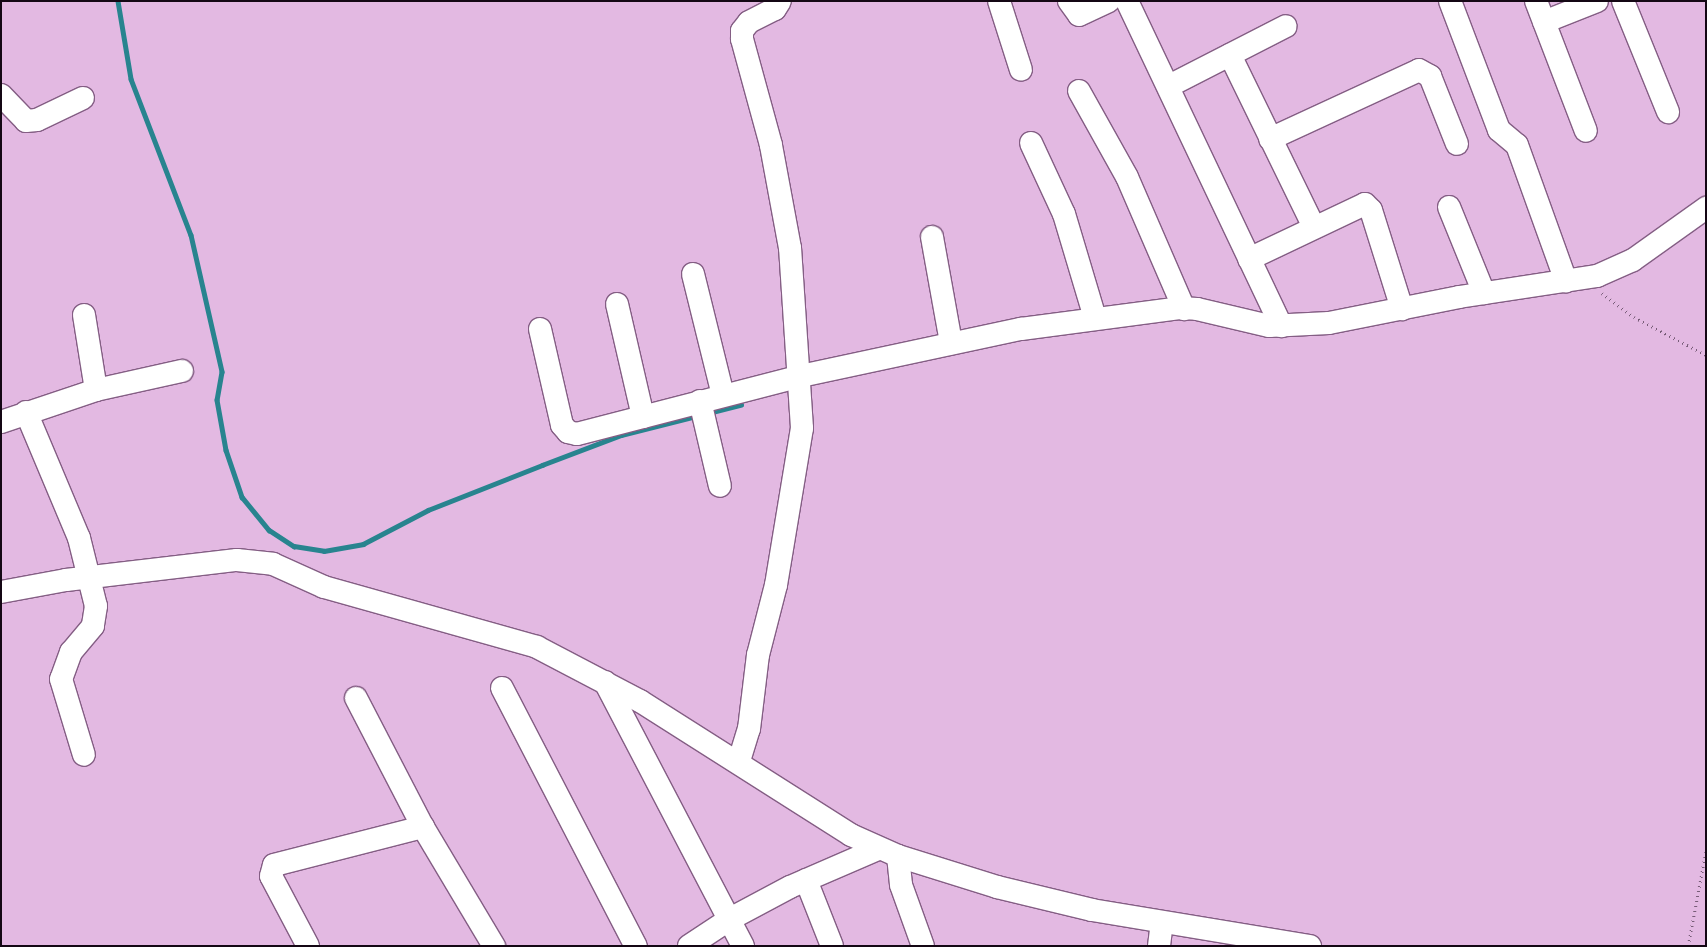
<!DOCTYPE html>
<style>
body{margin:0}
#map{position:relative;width:1707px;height:947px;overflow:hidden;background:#e3b9e2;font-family:Cabin,sans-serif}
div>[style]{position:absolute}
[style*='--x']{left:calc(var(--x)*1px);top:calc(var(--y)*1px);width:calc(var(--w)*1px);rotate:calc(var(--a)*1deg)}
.stream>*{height:4.5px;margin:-2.25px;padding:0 2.25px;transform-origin:2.25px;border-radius:2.25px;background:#28848f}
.path>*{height:2.5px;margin-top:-1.25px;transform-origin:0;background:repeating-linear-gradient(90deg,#775c77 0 1px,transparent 0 5px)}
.roads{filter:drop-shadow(1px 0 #845e84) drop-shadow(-1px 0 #845e84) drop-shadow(0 1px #845e84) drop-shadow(0 -1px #845e84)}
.minor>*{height:22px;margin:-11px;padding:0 11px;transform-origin:11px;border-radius:11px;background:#fff}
span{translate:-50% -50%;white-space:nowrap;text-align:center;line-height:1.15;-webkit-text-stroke:4px #f7e1f6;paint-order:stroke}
.frame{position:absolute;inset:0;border:2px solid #140714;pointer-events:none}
</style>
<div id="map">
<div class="stream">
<i style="--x:118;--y:1;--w:79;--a:80.5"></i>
<i style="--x:131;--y:79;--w:167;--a:69"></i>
<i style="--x:191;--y:235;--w:140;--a:77.2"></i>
<i style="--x:222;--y:372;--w:28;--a:100"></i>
<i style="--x:217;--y:400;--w:51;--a:79.8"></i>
<i style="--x:226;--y:450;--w:50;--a:71.2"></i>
<i style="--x:242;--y:497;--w:43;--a:50.7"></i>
<i style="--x:269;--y:530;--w:30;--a:33"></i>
<i style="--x:294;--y:546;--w:30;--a:9"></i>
<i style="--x:324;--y:551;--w:40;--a:-10"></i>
<i style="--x:363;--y:544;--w:73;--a:-27.6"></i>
<i style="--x:428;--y:510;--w:123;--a:-21.5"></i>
<i style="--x:542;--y:465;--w:85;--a:-20.8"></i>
<i style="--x:621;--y:435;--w:77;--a:-14.2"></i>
<i style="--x:708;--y:413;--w:34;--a:-14"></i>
</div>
<div class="path">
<i style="--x:1602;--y:293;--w:40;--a:37"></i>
<i style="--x:1634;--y:317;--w:81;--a:27.8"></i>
<i style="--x:1688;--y:946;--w:98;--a:-79.4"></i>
</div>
<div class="roads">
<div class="minor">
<i style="--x:999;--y:1;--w:72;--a:72.3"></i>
<i style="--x:1069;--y:1;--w:17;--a:54"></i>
<i style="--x:1079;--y:15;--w:33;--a:-25"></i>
<i style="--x:1127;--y:1;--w:360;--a:64.6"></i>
<i style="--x:1450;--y:1;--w:138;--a:69.2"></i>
<i style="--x:1499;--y:130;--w:23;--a:40"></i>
<i style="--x:1517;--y:145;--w:145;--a:70.2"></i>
<i style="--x:1536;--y:1;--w:139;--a:69"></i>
<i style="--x:1623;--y:1;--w:120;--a:67.9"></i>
<i style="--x:1544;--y:22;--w:57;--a:-21.6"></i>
<i style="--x:1230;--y:55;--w:191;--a:64"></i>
<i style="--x:1169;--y:86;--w:131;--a:-27.1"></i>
<i style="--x:1079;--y:91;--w:98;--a:60.8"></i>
<i style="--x:1127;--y:177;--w:144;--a:66.6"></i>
<i style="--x:1;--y:95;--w:36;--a:46"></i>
<i style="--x:26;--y:121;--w:11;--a:-5"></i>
<i style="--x:37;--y:120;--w:51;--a:-25.6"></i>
<i style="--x:1270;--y:139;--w:164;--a:-24.8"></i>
<i style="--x:1419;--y:70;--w:13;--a:29"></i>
<i style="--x:1430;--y:76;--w:73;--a:68.3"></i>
<i style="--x:1031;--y:143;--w:78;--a:65.1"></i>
<i style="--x:1064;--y:214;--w:109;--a:73.4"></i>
<i style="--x:1449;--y:207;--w:93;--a:67.9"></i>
<i style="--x:932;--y:237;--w:108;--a:79.8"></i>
<i style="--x:1249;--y:259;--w:128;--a:-25.4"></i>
<i style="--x:1365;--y:204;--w:8;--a:45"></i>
<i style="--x:1371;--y:210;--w:104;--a:72.6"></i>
<i style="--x:693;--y:274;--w:125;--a:76.1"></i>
<i style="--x:617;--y:304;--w:116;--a:77"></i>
<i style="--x:84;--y:315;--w:76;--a:80.9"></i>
<i style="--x:540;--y:329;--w:98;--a:77.1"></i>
<i style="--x:562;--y:425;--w:9;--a:49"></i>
<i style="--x:568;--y:432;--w:9;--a:13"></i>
<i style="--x:577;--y:434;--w:231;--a:-14.5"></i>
<i style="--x:801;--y:376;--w:225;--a:-12.1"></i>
<i style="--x:1021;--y:329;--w:160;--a:-7.5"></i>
<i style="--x:1180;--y:308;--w:17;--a:3"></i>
<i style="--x:1197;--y:309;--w:74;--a:13.3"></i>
<i style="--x:1269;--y:326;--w:60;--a:-2.9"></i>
<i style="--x:1329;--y:323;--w:133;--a:-11.3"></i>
<i style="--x:1459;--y:297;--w:140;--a:-8.7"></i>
<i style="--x:1597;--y:276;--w:39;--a:-24"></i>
<i style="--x:1633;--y:260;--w:90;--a:-35.5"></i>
<i style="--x:700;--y:401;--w:87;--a:76.8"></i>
<i style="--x:26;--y:412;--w:137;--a:67.2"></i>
<i style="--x:79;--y:538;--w:70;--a:76"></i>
<i style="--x:96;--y:606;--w:20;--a:99"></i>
<i style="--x:93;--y:626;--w:34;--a:130"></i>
<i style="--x:71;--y:652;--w:29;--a:110"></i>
<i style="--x:61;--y:679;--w:79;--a:73.2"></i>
<i style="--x:1;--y:422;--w:100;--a:-18.6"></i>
<i style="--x:96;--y:390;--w:88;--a:-12.5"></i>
<i style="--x:1;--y:592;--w:66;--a:-10.5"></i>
<i style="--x:66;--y:580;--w:172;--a:-6.7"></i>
<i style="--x:237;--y:560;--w:36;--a:6"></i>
<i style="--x:273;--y:564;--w:56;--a:24.3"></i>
<i style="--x:324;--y:587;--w:221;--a:15.7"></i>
<i style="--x:537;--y:647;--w:116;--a:27.7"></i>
<i style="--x:640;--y:701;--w:250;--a:32.4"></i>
<i style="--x:851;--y:835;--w:51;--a:24.1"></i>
<i style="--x:898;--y:856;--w:104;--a:17.4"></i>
<i style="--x:997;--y:887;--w:98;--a:13.6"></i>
<i style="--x:1092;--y:910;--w:221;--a:9.4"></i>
<i style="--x:605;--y:682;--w:298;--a:62.4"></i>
<i style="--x:502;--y:688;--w:291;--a:62.6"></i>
<i style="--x:356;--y:698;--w:145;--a:62.6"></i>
<i style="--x:423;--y:827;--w:139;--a:59.2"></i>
<i style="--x:739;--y:761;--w:34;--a:-73"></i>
<i style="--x:749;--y:729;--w:75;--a:-83.1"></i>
<i style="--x:758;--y:655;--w:72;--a:-75.6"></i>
<i style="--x:776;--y:585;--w:159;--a:-80.6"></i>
<i style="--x:802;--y:428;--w:180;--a:-93.8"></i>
<i style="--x:790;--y:248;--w:105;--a:-100.5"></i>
<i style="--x:771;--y:145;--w:110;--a:-105.3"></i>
<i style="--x:742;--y:39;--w:8;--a:-90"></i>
<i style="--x:742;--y:31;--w:11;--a:-52"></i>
<i style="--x:749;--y:22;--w:29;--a:-27"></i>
<i style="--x:775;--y:9;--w:9;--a:-58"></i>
<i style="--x:898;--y:856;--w:29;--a:84"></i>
<i style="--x:901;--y:885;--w:65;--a:70.2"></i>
<i style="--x:806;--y:880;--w:71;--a:68.5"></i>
<i style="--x:308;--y:946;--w:79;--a:-117.9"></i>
<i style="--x:271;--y:876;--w:11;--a:-75"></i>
<i style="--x:274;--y:865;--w:154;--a:-14.3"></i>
<i style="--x:689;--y:946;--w:49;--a:-33.4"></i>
<i style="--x:730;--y:919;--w:68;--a:-28.1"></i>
<i style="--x:790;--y:887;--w:96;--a:-23.4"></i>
<i style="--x:1159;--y:946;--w:23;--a:-83"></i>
</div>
</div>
<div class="frame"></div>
</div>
